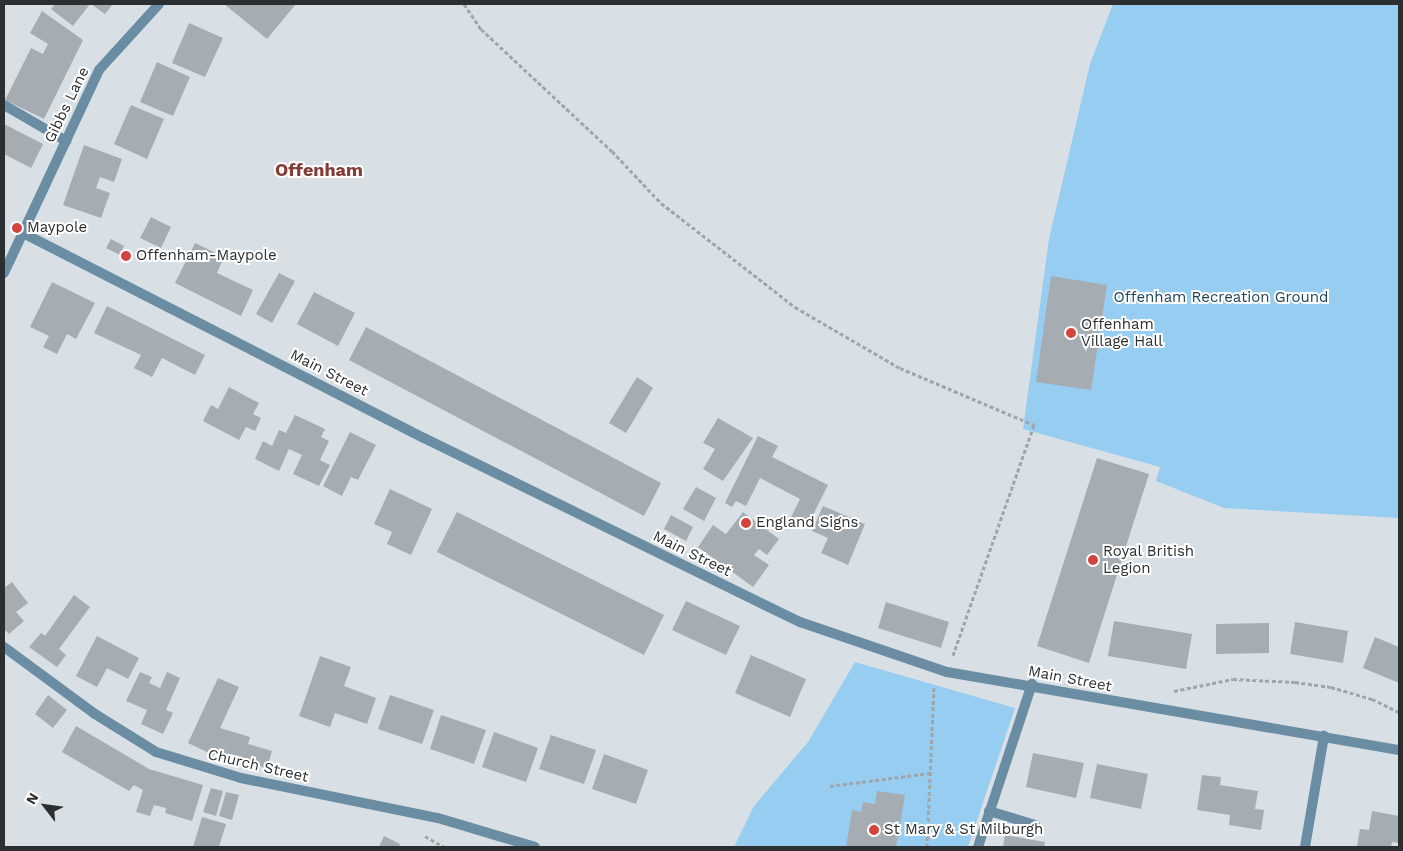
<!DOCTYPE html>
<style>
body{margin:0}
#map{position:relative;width:1403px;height:851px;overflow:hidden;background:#d8e0e5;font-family:"Work Sans",sans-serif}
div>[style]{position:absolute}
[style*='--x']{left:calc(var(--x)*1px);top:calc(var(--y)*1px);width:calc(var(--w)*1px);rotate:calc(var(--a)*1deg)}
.green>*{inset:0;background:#96cdf0}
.building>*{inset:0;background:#a6adb2}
.path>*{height:3px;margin-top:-1.5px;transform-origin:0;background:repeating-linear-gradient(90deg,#9fa6aa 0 4px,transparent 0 6.5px)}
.service>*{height:10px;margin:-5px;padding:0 5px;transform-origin:5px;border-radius:5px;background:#6a8da3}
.minor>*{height:10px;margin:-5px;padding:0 5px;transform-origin:5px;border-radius:5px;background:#6a8da3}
.dots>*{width:14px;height:14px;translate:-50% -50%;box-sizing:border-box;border:2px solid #fff;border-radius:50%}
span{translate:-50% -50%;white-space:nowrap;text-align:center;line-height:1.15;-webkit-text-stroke:4px #fff;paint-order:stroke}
.street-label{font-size:15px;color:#2c2f31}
.poi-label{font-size:15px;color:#2c2f31}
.left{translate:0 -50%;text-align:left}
.park-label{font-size:15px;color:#1f455b}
.quarter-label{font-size:18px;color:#843c36;font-weight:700}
.frame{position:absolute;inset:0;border:5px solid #2c2f31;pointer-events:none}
.north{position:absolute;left:20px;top:781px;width:50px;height:50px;-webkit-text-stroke:4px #fff;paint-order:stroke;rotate:300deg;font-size:14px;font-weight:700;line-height:20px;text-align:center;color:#2c2f31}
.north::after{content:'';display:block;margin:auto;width:18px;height:22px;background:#2c2f31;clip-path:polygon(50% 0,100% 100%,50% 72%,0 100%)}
</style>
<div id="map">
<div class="green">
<i style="clip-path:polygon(1113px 4px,1399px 4px,1399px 518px,1224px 508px,1156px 481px,1160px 467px,1023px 429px,1049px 239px,1090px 64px)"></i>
<i style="clip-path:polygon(855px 662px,1015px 708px,968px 847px,734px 847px,754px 806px,808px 742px)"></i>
</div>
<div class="building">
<i style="clip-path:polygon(55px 4px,90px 4px,73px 26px,51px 9px)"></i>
<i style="clip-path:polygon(91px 4px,113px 4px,105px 14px)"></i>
<i style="clip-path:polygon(224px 4px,296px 4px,267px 39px)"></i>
<i style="clip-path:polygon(42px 11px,83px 40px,44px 119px,5px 100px,31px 48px,43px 54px,48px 44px,30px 33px)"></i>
<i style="clip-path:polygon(189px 23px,223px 38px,205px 77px,172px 63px)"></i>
<i style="clip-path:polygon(157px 62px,190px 77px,173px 116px,140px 102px)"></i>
<i style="clip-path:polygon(131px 105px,164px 119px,147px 159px,114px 144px)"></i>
<i style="clip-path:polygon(4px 124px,43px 144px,31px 168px,4px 154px)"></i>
<i style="clip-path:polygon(84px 145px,122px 159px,114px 182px,100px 177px,96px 188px,110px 193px,101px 218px,63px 205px)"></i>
<i style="clip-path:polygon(151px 217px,171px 227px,161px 248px,140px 238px)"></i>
<i style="clip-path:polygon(111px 239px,124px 246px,120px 255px,106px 248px)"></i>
<i style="clip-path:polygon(195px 243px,224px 257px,217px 273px,253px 290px,241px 316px,175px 283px)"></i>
<i style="clip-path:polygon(279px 273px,295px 281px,272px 323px,256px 314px)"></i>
<i style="clip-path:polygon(1051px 276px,1107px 285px,1091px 390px,1036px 382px)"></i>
<i style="clip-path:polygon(52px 282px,95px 303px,76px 339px,67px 334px,57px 354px,43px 347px,49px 336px,30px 327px)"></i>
<i style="clip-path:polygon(314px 292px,355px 313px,338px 346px,297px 324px)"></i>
<i style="clip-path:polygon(107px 306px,205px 355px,195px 375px,162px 358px,152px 377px,134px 368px,141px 355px,94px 333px)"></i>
<i style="clip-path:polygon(366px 327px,661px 483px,644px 516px,349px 360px)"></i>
<i style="clip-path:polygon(637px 377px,653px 388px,626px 433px,609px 423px)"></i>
<i style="clip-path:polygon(229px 387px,259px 403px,253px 414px,261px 418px,255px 431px,246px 427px,239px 440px,203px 421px,211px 405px,218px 409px)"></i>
<i style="clip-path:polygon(295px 415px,325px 429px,321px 437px,329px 441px,320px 460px,330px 465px,319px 486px,293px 474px,302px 455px,289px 449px,279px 471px,255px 459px,263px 441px,272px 446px,279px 430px,286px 433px)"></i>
<i style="clip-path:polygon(718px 418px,753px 438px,723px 481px,703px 469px,715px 449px,703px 443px)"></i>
<i style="clip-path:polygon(350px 432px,376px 445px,358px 480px,351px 477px,342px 496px,323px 486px)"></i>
<i style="clip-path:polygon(758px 436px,778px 446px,772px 457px,828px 485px,808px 525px,791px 517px,800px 499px,760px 478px,746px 506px,736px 501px,732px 507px,725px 503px)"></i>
<i style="clip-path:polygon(1097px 458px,1149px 474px,1089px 663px,1037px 646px)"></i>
<i style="clip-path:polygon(696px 487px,716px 498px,704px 521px,683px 509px)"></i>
<i style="clip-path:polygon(390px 489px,432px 509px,411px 555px,387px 544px,392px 532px,374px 524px)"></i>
<i style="clip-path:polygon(823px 506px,865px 524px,848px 565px,821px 553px,828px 538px,812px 531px)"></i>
<i style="clip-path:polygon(457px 512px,664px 615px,644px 655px,437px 552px)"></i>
<i style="clip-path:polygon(743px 512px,779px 539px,767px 555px,759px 549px,754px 555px,769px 565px,753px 587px,698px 547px,713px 525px,726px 534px)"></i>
<i style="clip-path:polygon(671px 515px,693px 527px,686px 541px,664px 529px)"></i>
<i style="clip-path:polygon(12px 582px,28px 603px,16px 612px,24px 621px,9px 634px,4px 629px,4px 588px)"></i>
<i style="clip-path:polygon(74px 595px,90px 607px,59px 649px,66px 655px,57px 667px,29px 647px,41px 633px,45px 636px)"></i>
<i style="clip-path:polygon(686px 601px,740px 626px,726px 655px,672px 630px)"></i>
<i style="clip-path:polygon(886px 602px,949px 622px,941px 648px,878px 628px)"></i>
<i style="clip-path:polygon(1114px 621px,1192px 634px,1186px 669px,1108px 656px)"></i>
<i style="clip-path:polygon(1295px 622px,1348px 631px,1343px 663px,1290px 654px)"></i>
<i style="clip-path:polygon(1269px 623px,1269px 653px,1216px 654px,1216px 624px)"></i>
<i style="clip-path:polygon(97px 636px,139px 658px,128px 679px,107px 668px,97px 687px,76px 676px)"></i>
<i style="clip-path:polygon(1375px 637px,1399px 647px,1399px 683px,1363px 668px)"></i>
<i style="clip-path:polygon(751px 655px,806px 679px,790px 717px,735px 693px)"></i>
<i style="clip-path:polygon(320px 656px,351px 667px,344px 686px,376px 698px,367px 724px,335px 713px,330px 727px,299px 716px)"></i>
<i style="clip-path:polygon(140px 672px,152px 677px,149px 683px,160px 688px,167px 672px,180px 678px,166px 710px,173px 713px,163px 734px,141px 724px,147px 710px,126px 701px)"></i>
<i style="clip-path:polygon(218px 678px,239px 687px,220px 728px,250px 737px,248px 744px,272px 751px,267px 768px,209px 753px,188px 743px)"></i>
<i style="clip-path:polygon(48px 695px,67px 710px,53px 728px,35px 714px)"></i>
<i style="clip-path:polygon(390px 695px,434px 710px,422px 744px,378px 729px)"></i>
<i style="clip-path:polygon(441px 715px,486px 730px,474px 764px,430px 749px)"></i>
<i style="clip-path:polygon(76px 726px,149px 769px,203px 785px,192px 821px,165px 813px,166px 808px,154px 805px,150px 816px,136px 812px,143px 790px,134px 785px,129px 791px,62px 752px)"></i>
<i style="clip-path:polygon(494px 732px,538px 748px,526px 782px,482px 767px)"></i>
<i style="clip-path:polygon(551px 735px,596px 750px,584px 784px,539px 769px)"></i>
<i style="clip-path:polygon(1033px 753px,1084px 763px,1076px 798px,1026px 787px)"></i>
<i style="clip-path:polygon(604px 754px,648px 770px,636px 804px,592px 789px)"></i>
<i style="clip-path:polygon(1097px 764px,1148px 774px,1141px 809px,1090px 798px)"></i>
<i style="clip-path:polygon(1202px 775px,1221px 777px,1220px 785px,1258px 791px,1255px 809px,1264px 810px,1261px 830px,1229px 825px,1230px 815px,1197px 810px)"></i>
<i style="clip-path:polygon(211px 788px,223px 791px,216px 816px,203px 812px)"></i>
<i style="clip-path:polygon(877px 791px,905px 795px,896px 847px,846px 847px,852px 810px,861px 812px,863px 802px,875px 804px)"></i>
<i style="clip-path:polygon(226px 792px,239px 795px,232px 820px,219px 816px)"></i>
<i style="clip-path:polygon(1372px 811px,1399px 816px,1399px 843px,1392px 842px,1391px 847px,1357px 846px,1360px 829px,1369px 830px)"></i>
<i style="clip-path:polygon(202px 817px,226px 824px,219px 847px,193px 847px)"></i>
<i style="clip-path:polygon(1005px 835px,1045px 842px,1044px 847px,1003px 847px)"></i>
<i style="clip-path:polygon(384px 836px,400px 844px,399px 847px,379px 847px)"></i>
</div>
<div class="path">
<i style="--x:464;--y:4;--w:30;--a:56"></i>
<i style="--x:481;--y:29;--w:179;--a:43"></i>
<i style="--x:612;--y:151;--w:71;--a:46.7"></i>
<i style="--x:661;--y:203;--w:170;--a:37.8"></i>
<i style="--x:795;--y:307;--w:121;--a:30.2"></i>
<i style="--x:900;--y:368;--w:146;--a:23"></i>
<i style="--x:1034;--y:425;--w:244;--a:109.4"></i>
<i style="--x:1174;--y:691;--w:60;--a:-11.5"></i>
<i style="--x:1233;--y:679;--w:62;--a:2.8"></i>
<i style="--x:1295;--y:682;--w:36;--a:8"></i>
<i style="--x:1331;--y:687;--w:43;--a:16.3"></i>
<i style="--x:1372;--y:699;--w:30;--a:26"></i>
<i style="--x:830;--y:786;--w:101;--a:-7.4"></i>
<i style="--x:425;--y:836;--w:22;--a:30"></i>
<i style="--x:927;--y:847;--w:161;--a:-87.5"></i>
</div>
<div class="service">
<i style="--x:4;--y:105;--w:72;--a:30.1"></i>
</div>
<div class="minor">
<i style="--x:23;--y:233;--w:450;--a:27.1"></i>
<i style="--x:424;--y:438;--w:419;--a:26.1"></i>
<i style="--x:800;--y:622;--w:155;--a:18.8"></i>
<i style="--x:947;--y:672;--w:459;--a:9.8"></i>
<i style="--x:4;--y:273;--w:224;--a:-64.9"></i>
<i style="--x:99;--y:70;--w:89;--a:-47.7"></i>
<i style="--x:4;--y:647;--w:113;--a:36.4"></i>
<i style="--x:95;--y:714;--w:72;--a:31.9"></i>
<i style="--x:156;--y:752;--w:89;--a:17"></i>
<i style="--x:241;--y:778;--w:201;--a:11.5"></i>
<i style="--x:438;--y:818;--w:101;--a:16.6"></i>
<i style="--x:989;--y:811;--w:48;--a:16.9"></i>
<i style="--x:978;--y:847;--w:172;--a:-71.7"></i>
<i style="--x:1305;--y:847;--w:113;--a:-80.3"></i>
</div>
<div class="dots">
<i style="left:17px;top:228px;background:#d3443f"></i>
<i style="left:126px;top:256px;background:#d3443f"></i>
<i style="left:1071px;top:333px;background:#d3443f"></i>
<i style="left:746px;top:523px;background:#d3443f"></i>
<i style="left:1093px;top:560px;background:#d3443f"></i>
<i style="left:874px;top:830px;background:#d3443f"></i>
</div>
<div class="street-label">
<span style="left:67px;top:105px;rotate:-64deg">Gibbs Lane</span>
<span style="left:329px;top:373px;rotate:27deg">Main Street</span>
<span style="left:692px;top:554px;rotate:26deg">Main Street</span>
<span style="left:1070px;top:679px;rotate:11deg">Main Street</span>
<span style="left:258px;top:766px;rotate:13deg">Church Street</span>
</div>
<div class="poi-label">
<span class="left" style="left:27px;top:228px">Maypole</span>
<span class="left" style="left:136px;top:256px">Offenham-Maypole</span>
<span class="left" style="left:1081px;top:333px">Offenham<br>Village Hall</span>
<span class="left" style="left:756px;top:523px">England Signs</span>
<span class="left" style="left:1103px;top:560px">Royal British<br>Legion</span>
<span class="left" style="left:884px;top:830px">St Mary &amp; St Milburgh</span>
</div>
<div class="park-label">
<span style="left:1221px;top:298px">Offenham Recreation Ground</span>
</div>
<div class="quarter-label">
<span style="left:319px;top:170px">Offenham</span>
</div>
<div class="frame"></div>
<div class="north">N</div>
</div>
